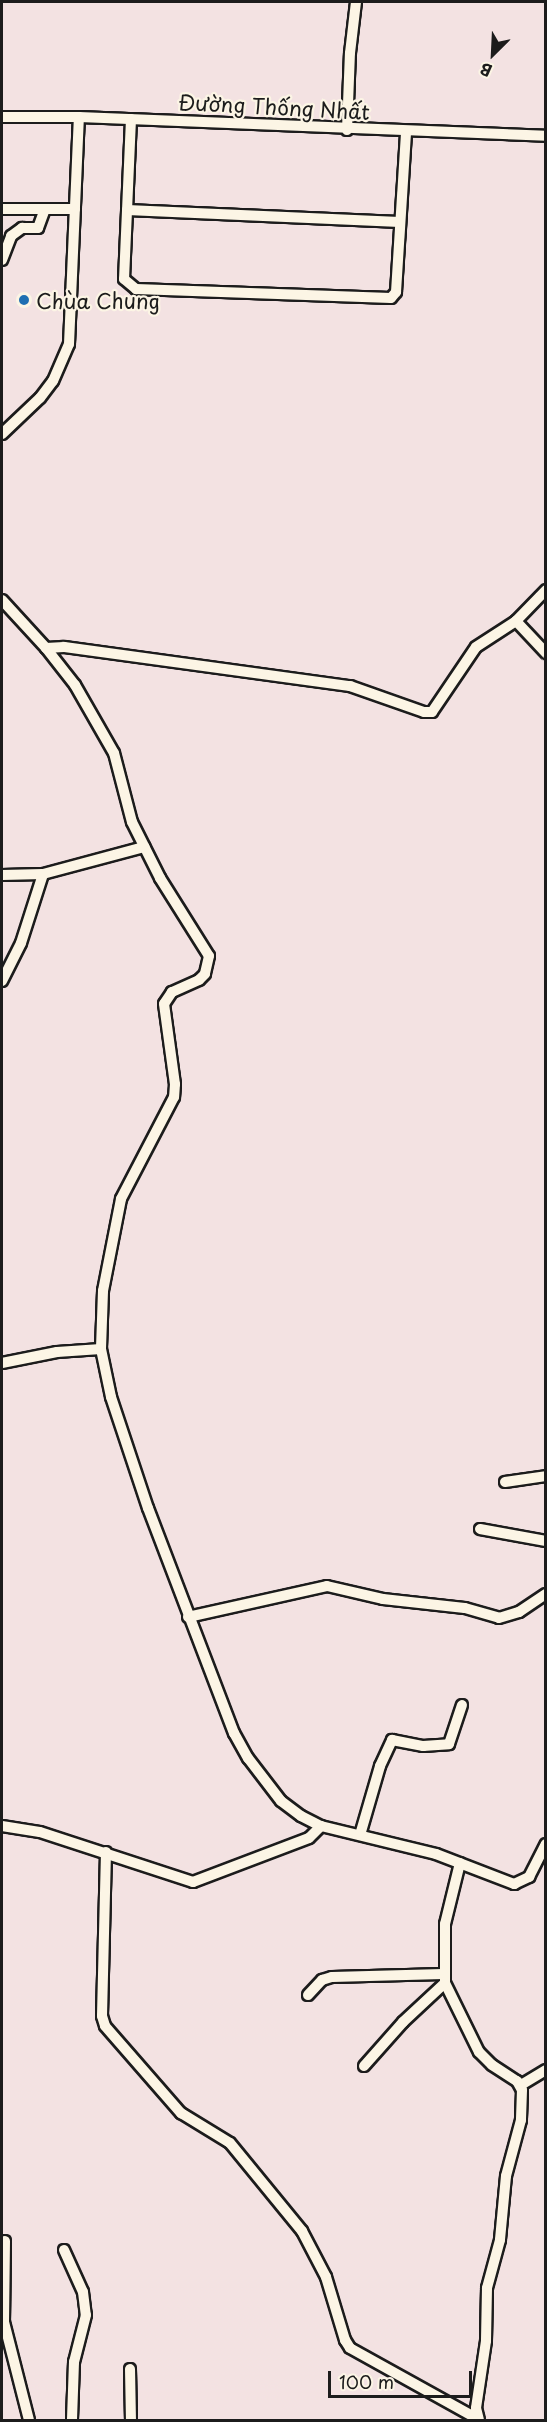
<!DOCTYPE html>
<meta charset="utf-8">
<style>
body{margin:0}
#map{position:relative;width:547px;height:2422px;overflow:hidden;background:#f3e2e2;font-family:"Playpen Sans",sans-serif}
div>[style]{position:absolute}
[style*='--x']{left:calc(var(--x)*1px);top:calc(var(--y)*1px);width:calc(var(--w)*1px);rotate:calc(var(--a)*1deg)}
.roads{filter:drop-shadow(2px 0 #1c1c1c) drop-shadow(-2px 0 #1c1c1c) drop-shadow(0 2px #1c1c1c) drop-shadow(0 -2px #1c1c1c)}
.minor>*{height:10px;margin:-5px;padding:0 5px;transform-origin:5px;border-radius:5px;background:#fcf5e5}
.dots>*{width:16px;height:16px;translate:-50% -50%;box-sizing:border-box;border:3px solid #fcf5e5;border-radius:50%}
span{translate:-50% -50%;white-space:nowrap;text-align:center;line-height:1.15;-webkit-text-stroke:4.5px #fcf5e5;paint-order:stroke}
.street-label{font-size:21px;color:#1c1c1c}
.poi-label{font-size:21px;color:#1c1c1c}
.left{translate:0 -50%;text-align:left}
.frame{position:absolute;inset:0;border:3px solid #1c1c1c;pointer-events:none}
.north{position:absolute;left:463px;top:24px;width:60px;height:60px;-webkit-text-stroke:4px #fcf5e5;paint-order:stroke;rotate:204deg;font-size:16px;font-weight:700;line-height:24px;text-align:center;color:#1c1c1c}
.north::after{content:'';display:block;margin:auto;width:21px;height:27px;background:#1c1c1c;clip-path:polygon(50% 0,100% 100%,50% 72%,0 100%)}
.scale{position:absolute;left:328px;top:2371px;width:144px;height:27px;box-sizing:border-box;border:3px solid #1c1c1c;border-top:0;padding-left:8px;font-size:18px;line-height:21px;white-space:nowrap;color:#1c1c1c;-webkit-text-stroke:4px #fcf5e5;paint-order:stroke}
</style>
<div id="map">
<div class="roads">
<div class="minor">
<i style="--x:2;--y:117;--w:77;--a:0"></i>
<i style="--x:79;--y:117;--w:467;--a:2.3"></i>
<i style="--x:131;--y:119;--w:160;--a:92.5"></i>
<i style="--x:124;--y:279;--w:16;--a:40"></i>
<i style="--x:136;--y:289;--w:255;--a:2"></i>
<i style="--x:391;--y:298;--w:8;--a:-50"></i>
<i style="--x:396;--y:292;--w:160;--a:-86.4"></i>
<i style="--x:347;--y:130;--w:77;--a:-87.8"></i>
<i style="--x:350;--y:53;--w:51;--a:-83.3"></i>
<i style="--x:2;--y:209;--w:73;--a:0"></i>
<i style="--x:127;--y:210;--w:273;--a:2.5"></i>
<i style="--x:2;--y:260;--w:26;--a:-69"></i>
<i style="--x:11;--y:236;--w:14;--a:-36"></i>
<i style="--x:22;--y:228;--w:16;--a:0"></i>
<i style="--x:38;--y:228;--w:20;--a:-70"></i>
<i style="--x:2;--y:434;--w:52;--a:-43.5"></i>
<i style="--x:40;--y:398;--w:21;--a:-53"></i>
<i style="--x:53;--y:381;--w:40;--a:-66.6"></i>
<i style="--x:69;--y:344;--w:227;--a:-87.5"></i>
<i style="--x:2;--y:600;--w:65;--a:47.5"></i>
<i style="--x:46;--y:648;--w:47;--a:51.9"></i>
<i style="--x:75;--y:685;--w:78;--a:60.2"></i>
<i style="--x:114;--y:753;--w:71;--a:75.4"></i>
<i style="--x:132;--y:822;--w:63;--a:63.4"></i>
<i style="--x:160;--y:878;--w:92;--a:57.9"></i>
<i style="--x:209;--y:956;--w:18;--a:103"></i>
<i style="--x:205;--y:974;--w:8;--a:135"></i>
<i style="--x:199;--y:980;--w:30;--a:156"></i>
<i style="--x:172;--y:992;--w:14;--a:124"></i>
<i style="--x:164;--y:1004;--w:81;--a:82.2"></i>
<i style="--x:175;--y:1084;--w:13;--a:94"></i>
<i style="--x:174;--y:1097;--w:115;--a:117.5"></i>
<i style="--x:121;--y:1199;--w:94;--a:101.1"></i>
<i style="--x:103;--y:1291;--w:58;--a:92"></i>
<i style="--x:101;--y:1349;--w:49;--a:78.2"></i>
<i style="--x:111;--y:1397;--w:117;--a:71.6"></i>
<i style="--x:148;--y:1508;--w:241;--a:69.1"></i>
<i style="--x:234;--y:1733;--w:29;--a:61"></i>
<i style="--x:248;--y:1758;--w:54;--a:52.5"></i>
<i style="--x:281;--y:1801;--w:25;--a:37"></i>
<i style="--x:301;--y:1816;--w:22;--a:27"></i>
<i style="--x:321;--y:1826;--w:118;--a:13.7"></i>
<i style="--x:436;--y:1854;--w:84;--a:21"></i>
<i style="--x:514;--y:1884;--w:17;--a:-25"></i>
<i style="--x:529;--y:1877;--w:37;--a:-63"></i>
<i style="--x:516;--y:621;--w:44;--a:46.8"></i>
<i style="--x:46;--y:648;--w:18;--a:-3"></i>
<i style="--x:64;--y:647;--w:289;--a:7.8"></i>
<i style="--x:350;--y:686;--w:78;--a:19.4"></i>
<i style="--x:424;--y:712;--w:8;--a:0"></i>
<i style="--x:432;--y:712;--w:78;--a:-55.9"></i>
<i style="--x:476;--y:647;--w:48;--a:-33"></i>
<i style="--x:516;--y:621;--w:43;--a:-45.9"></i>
<i style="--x:2;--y:875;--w:41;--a:-1.4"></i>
<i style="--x:43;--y:874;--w:105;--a:-15"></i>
<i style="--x:2;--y:981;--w:42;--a:-63.4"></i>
<i style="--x:21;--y:943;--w:72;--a:-72.3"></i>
<i style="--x:2;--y:1363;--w:56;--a:-11.3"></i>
<i style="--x:57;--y:1352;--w:44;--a:-3.9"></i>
<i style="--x:505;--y:1482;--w:41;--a:-8.3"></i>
<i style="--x:480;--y:1529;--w:67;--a:10.3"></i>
<i style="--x:188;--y:1617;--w:142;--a:-12.6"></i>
<i style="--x:327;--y:1586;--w:57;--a:13.1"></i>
<i style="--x:383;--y:1599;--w:82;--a:6.3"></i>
<i style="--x:465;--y:1608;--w:35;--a:16"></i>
<i style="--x:499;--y:1618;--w:21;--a:-17"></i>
<i style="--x:519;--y:1612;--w:32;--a:-34"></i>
<i style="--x:2;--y:1826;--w:38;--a:9"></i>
<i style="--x:40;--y:1832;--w:161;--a:18.1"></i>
<i style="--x:193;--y:1882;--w:124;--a:-20.8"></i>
<i style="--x:309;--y:1838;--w:17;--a:-45"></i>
<i style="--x:360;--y:1835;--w:72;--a:-73.8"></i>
<i style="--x:380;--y:1766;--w:29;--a:-65"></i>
<i style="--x:392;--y:1740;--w:32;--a:11"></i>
<i style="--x:423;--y:1746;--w:26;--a:-4"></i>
<i style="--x:449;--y:1744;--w:41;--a:-71.6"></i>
<i style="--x:106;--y:1852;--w:164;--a:91.4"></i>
<i style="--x:102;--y:2016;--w:10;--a:73"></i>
<i style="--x:105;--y:2026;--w:116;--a:48.9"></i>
<i style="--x:181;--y:2113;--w:57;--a:31.5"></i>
<i style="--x:230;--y:2143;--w:114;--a:50.7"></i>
<i style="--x:302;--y:2231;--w:52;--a:62.4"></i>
<i style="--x:326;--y:2277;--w:66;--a:73.2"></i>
<i style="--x:345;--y:2340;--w:9;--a:58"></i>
<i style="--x:350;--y:2348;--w:146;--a:29"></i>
<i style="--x:460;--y:1863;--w:63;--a:103.8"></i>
<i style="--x:445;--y:1924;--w:59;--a:90"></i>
<i style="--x:445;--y:1983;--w:77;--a:63.8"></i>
<i style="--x:479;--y:2052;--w:18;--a:45"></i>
<i style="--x:492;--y:2065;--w:30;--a:33"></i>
<i style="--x:517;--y:2081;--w:10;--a:61"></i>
<i style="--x:522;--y:2090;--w:30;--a:92"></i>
<i style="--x:521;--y:2120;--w:58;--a:105"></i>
<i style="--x:506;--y:2176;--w:64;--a:95.4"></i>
<i style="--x:500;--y:2240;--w:50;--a:105.2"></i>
<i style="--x:487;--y:2288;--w:53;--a:91.1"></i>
<i style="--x:486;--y:2341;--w:68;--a:98.5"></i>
<i style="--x:476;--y:2408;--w:12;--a:76"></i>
<i style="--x:308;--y:1995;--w:21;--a:-47"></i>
<i style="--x:322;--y:1980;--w:10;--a:-17"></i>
<i style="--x:332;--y:1977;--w:111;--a:-1.5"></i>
<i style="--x:364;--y:2066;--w:59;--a:-48.4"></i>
<i style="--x:403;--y:2022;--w:57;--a:-42.9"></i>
<i style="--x:521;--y:2085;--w:29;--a:-31"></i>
<i style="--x:5;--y:2241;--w:81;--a:90.7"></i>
<i style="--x:4;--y:2322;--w:101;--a:75.7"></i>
<i style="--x:64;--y:2250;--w:46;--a:65.7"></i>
<i style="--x:83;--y:2292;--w:23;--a:83"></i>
<i style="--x:86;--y:2315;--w:49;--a:104.3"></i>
<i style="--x:74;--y:2362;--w:58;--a:92"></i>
<i style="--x:130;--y:2369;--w:51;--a:88.9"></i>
</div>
</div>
<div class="dots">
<i style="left:24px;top:300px;background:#1f6fb2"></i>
</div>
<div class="street-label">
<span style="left:274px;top:106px;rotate:3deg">Đường Thống Nhất</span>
</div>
<div class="poi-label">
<span class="left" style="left:36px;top:300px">Chùa Chung</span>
</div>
<div class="frame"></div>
<div class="north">B</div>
<div class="scale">100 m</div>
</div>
